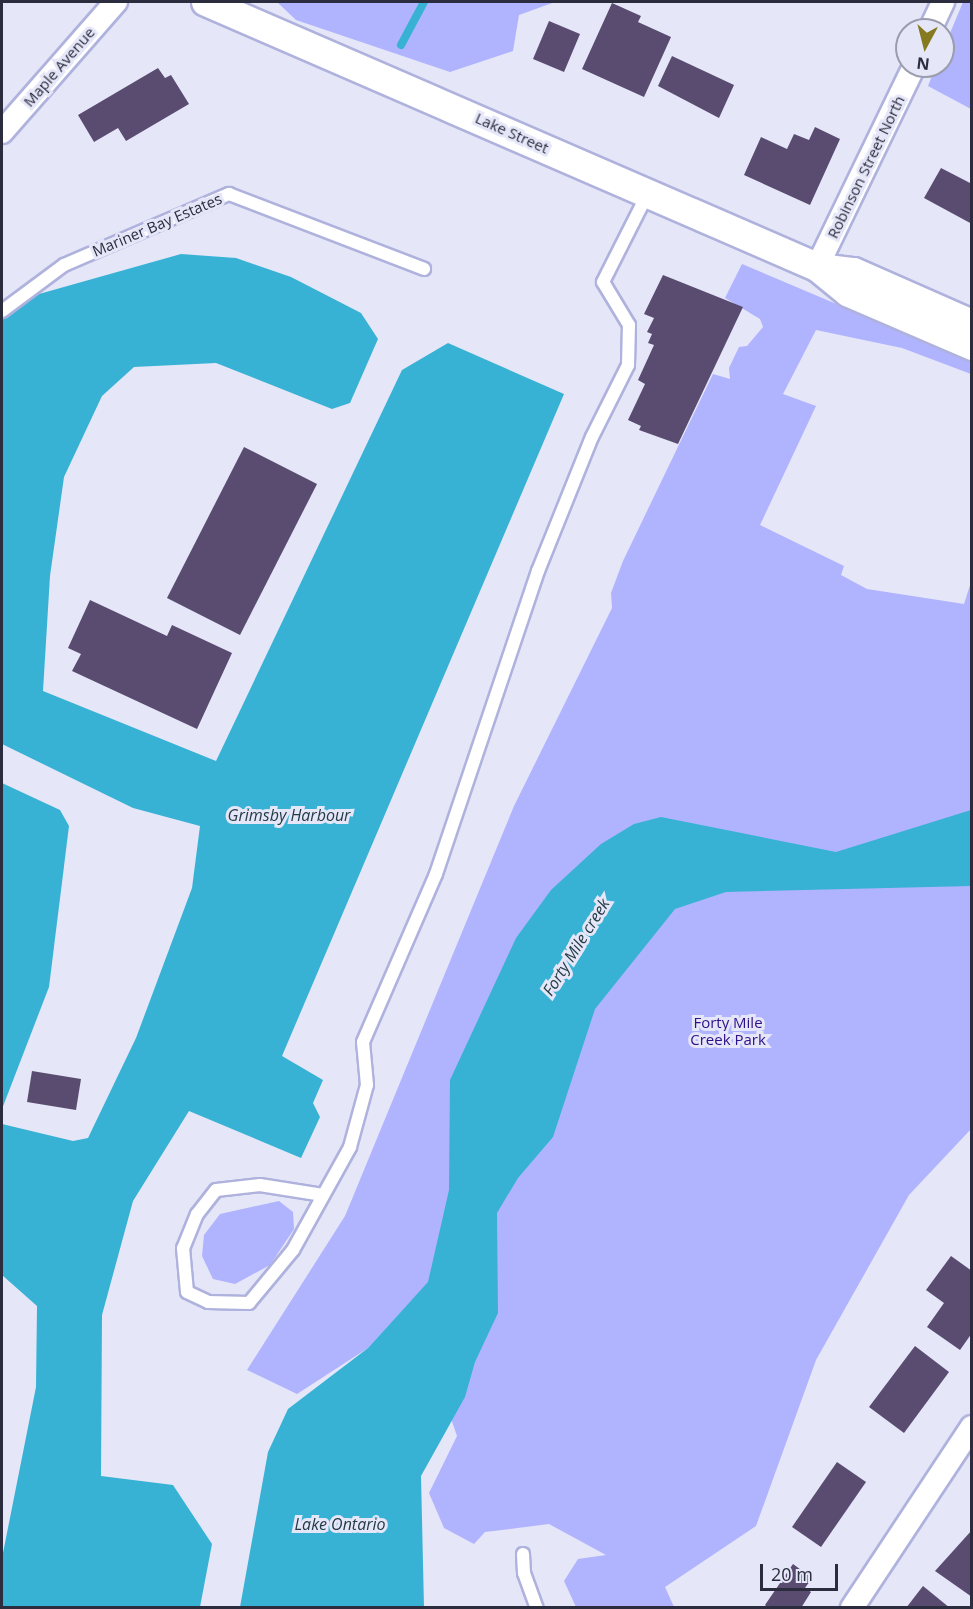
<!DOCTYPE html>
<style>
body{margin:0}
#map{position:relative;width:973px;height:1609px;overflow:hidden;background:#e5e6f8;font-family:"Open Sans",sans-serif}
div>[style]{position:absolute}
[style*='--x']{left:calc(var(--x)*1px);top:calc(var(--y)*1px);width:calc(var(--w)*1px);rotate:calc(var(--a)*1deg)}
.green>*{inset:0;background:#b0b3fe}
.water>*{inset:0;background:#37b2d5}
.stream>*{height:8px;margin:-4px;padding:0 4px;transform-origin:4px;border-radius:4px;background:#37b2d5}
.building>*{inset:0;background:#5a4c71}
.roads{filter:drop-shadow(2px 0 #afb2dd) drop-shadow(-2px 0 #afb2dd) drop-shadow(0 2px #afb2dd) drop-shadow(0 -2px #afb2dd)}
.service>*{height:12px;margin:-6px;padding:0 6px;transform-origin:6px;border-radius:6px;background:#fff}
.minor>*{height:22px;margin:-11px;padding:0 11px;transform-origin:11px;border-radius:11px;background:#fff}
.tertiary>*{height:28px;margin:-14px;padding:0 14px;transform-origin:14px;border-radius:14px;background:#fff}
span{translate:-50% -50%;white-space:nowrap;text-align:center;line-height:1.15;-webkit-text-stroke:6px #e5e6f8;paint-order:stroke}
.street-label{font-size:15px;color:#2b2c3d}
.park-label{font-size:15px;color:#2e1087}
.water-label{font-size:16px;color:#223b44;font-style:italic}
.frame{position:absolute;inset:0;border:3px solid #2b2c3d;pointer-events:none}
.north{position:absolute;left:895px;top:18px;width:60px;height:60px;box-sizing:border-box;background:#e5e6f8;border:2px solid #9b9cad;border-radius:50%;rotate:187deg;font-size:16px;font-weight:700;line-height:24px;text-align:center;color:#2b2c3d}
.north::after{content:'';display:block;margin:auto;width:21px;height:27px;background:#867a20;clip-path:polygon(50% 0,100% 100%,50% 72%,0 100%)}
.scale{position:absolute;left:760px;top:1564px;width:78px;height:27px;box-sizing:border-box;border:3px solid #2b2c3d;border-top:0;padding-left:8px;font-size:18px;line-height:21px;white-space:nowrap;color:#2b2c3d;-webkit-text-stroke:4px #e5e6f8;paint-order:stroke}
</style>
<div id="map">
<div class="green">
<i style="clip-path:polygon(277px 2px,555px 2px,519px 15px,513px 51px,450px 72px,296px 20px)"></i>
<i style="clip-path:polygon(963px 2px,971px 2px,971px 109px,928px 86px,936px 66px,943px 66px,943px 50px)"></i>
<i style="clip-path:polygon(742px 264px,971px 361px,971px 374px,902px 348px,816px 330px,783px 394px,816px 406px,760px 525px,844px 566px,841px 575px,867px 589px,964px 604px,971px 582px,972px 1128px,909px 1195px,816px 1360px,756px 1526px,665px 1587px,674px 1607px,576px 1607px,564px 1581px,578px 1559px,606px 1555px,549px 1524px,485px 1532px,474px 1544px,444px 1528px,429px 1493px,457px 1436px,411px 1301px,368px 1348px,297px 1394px,247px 1370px,345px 1216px,514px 806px,612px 608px,611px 593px,623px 561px,713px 374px,730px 379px,729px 368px,739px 347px,747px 346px,763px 327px,760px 319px,725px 298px)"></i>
<i style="clip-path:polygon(279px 1201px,293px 1212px,294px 1229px,270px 1265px,235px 1284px,213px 1279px,202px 1256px,204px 1235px,220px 1214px)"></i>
</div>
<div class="water">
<i style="clip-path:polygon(181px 254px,236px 258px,291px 277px,361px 313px,378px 339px,350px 403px,332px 409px,216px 363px,134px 367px,102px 396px,64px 477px,50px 576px,43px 691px,216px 761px,402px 370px,448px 343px,564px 394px,282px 1056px,323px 1080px,313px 1103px,320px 1117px,301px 1158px,189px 1111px,133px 1201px,102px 1315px,101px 1476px,173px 1485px,212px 1544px,200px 1607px,2px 1607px,2px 1558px,36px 1387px,37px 1306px,2px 1275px,2px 1124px,73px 1141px,88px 1138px,136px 1038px,192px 888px,200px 826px,133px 808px,2px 744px,2px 317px,39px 294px)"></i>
<i style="clip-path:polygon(2px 783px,60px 810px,69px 826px,49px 987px,2px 1109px)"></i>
<i style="clip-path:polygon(971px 810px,971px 886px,726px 892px,675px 909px,595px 1009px,553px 1137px,518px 1178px,497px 1213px,498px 1313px,475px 1362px,465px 1397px,421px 1476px,424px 1607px,240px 1607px,268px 1452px,288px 1409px,368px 1348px,428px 1282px,449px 1190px,450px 1080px,516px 938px,551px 890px,601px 844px,634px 824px,661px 817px,836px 852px)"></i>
</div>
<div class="stream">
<i style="--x:401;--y:45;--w:49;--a:-61.9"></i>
</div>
<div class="building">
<i style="clip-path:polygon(612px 3px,641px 16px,638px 22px,671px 37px,644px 97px,582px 69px)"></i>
<i style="clip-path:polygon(549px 21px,580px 34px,564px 72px,533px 59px)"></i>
<i style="clip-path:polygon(672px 56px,734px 85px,719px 118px,658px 86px)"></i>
<i style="clip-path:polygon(158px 68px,165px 78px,171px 75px,189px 104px,126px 141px,118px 128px,94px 142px,78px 115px)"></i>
<i style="clip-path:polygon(815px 127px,840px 139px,810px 205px,744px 175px,761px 137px,787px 149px,794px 134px,809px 140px)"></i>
<i style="clip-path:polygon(941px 168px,972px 184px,972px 224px,924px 198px)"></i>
<i style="clip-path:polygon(663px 275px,743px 307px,678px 444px,639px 430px,641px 426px,628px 420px,645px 384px,638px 380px,654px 345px,648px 343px,652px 334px,647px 332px,654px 318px,644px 314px)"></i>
<i style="clip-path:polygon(244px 447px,317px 484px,240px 635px,167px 598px)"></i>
<i style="clip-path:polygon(90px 600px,167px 636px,172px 625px,232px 653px,197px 729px,72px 671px,81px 654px,68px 648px)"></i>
<i style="clip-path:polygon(32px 1071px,81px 1079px,76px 1110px,27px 1102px)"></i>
<i style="clip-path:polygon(951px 1256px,972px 1271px,972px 1333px,960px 1350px,927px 1327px,944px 1303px,926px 1290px)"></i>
<i style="clip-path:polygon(915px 1346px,949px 1372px,904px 1433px,869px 1407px)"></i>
<i style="clip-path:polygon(837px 1462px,866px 1482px,821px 1547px,792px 1527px)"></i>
<i style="clip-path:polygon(972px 1530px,972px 1597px,935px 1571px)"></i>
<i style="clip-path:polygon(793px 1564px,812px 1578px,805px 1588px,811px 1592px,801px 1608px,768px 1608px,765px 1605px)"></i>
<i style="clip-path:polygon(923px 1586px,950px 1608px,906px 1608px)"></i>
</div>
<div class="roads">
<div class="service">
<i style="--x:2;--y:311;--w:77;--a:-36.6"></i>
<i style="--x:64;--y:265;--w:180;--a:-23.3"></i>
<i style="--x:229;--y:194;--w:209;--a:21"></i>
<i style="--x:323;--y:1195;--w:64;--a:-171"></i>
<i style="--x:260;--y:1185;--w:44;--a:173.5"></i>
<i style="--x:216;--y:1190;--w:31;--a:128"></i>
<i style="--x:197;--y:1214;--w:37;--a:112"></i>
<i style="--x:183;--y:1248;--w:44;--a:84.8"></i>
<i style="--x:187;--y:1292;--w:23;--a:25"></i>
<i style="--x:208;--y:1302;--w:41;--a:1.4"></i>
<i style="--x:249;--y:1303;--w:69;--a:-50.3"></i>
<i style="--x:293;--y:1250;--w:118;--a:-61"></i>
<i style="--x:350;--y:1147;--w:64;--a:-74.7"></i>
<i style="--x:367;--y:1085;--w:43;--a:-95.3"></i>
<i style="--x:363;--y:1042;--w:183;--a:-66.5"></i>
<i style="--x:436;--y:874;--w:320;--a:-71.4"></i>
<i style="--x:538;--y:571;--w:144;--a:-68.1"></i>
<i style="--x:592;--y:437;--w:80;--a:-63.4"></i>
<i style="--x:628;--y:365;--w:40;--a:-88.6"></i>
<i style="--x:629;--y:325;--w:50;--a:-121.2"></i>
<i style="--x:603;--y:282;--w:100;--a:-63.2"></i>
<i style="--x:523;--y:1554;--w:19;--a:87"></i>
<i style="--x:524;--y:1573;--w:37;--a:70"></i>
</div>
<div class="minor">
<i style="--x:930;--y:30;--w:31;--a:-65"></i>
<i style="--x:2;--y:132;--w:173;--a:-48.8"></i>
<i style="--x:817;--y:267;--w:223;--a:-64.2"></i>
<i style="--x:852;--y:1608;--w:217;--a:-56.5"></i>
</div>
<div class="tertiary">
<i style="--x:206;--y:2;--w:666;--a:23.45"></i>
<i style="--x:817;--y:267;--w:41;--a:39.1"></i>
<i style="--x:849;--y:293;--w:134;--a:23.3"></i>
<i style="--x:819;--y:268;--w:35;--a:7"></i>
<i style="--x:854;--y:272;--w:129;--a:23.8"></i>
</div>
</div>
<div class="street-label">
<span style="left:59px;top:67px;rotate:-49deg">Maple Avenue</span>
<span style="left:512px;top:133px;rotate:24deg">Lake Street</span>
<span style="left:866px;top:167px;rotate:-64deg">Robinson Street North</span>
<span style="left:157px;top:225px;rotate:-23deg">Mariner Bay Estates</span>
</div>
<div class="park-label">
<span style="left:728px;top:1031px">Forty Mile<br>Creek Park</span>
</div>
<div class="water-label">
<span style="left:289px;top:815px">Grimsby Harbour</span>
<span style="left:576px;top:947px;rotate:-58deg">Forty Mile creek</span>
<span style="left:340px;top:1524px">Lake Ontario</span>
</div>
<div class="frame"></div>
<div class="north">N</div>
<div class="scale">20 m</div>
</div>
